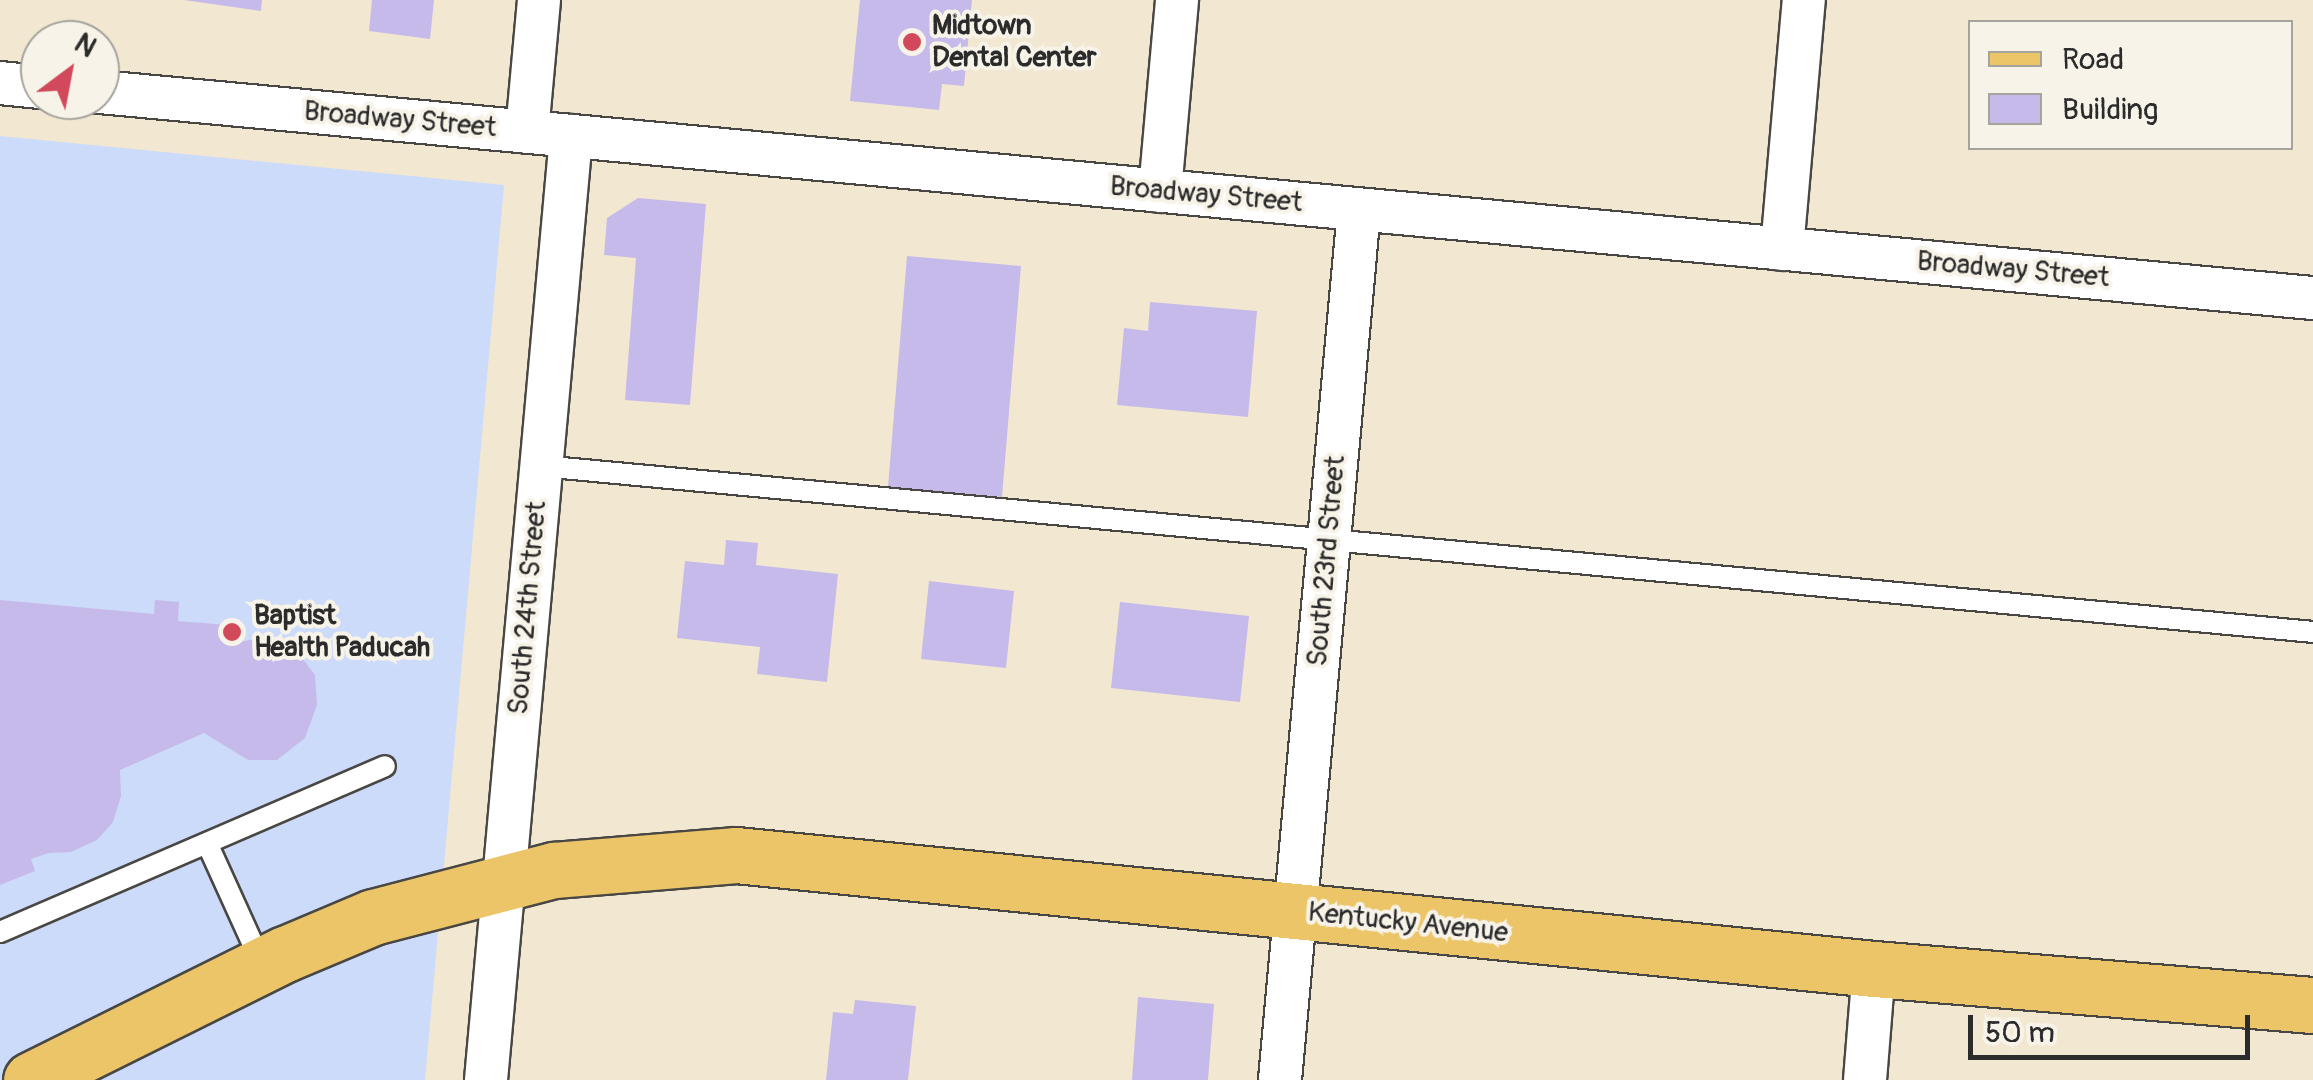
<!DOCTYPE html>
<style>
body{margin:0}
#map{position:relative;width:2313px;height:1080px;overflow:hidden;background:#f2e7d0;font-family:Pangolin,sans-serif}
div>[style]{position:absolute}
[style*='--x']{left:calc(var(--x)*1px);top:calc(var(--y)*1px);width:calc(var(--w)*1px);rotate:calc(var(--a)*1deg)}
.built>*{inset:0;background:#ccdbf9}
.building>*{inset:0;background:#c6baeb}
.roads{filter:drop-shadow(2px 0 #494744) drop-shadow(-2px 0 #494744) drop-shadow(0 2px #494744) drop-shadow(0 -2px #494744)}
.service>*{height:20px;margin:-10px;padding:0 10px;transform-origin:10px;border-radius:10px;background:#fff}
.minor>*{height:42px;margin:-21px;padding:0 21px;transform-origin:21px;border-radius:21px;background:#fff}
.primary>*{height:55px;margin:-27.5px;padding:0 27.5px;transform-origin:27.5px;border-radius:27.5px;background:#ecc569}
.dots>*{width:28px;height:28px;translate:-50% -50%;box-sizing:border-box;border:5px solid #f7f3e8;border-radius:50%}
span{translate:-50% -50%;white-space:nowrap;text-align:center;line-height:1.15;-webkit-text-stroke:8px #f7f3e8;paint-order:stroke}
.poi-label{font-size:28px;color:#2b2b2b;font-weight:700}
.left{translate:0 -50%;text-align:left}
.street-label{font-size:28px;color:#2b2b2b}
.legend{position:absolute;left:1968px;top:20px;width:325px;height:130px;box-sizing:border-box;background:#f7f3e8;border:2px solid #a5a39c;margin:0;padding:12px 18px;list-style:none;font-size:30px;color:#2b2b2b}
.legend li{display:flex;align-items:center;gap:20px;height:50px}
.legend b{width:50px;border:2px solid #a5a39c}
.north{position:absolute;left:20px;top:20px;width:100px;height:100px;box-sizing:border-box;background:#f7f3e8;border:2px solid #a5a39c;border-radius:50%;rotate:32deg;font-size:28px;font-weight:700;line-height:40px;text-align:center;color:#2b2b2b}
.north::after{content:'';display:block;margin:auto;width:35px;height:45px;background:#d1495b;clip-path:polygon(50% 0,100% 100%,50% 72%,0 100%)}
.scale{position:absolute;left:1968px;top:1015px;width:282px;height:45px;box-sizing:border-box;border:5px solid #2b2b2b;border-top:0;padding-left:12px;font-size:30px;line-height:35px;white-space:nowrap;color:#2b2b2b;-webkit-text-stroke:8px #f7f3e8;paint-order:stroke}
</style>
<div id="map">
<div class="built">
<i style="clip-path:polygon(0 136px,504px 185px,425px 1080px,0 1080px)"></i>
</div>
<div class="building">
<i style="clip-path:polygon(184px 0,262px 0,261px 11px)"></i>
<i style="clip-path:polygon(372px 0,434px 0,430px 39px,369px 31px)"></i>
<i style="clip-path:polygon(860px 0,972px 0,964px 86px,942px 84px,939px 110px,850px 101px)"></i>
<i style="clip-path:polygon(638px 198px,706px 204px,690px 405px,625px 400px,636px 258px,604px 255px,607px 218px)"></i>
<i style="clip-path:polygon(907px 256px,1021px 266px,1002px 497px,888px 487px)"></i>
<i style="clip-path:polygon(1150px 302px,1257px 311px,1248px 417px,1117px 405px,1124px 328px,1148px 331px)"></i>
<i style="clip-path:polygon(726px 540px,758px 543px,756px 565px,838px 574px,827px 682px,757px 674px,760px 647px,677px 638px,685px 561px,724px 565px)"></i>
<i style="clip-path:polygon(929px 581px,1014px 591px,1006px 668px,921px 659px)"></i>
<i style="clip-path:polygon(0 600px,154px 614px,155px 600px,179px 602px,178px 621px,227px 625px,232px 644px,262px 637px,296px 650px,315px 675px,317px 705px,305px 738px,277px 760px,248px 760px,204px 733px,120px 770px,121px 796px,113px 822px,97px 840px,71px 852px,49px 853px,31px 859px,35px 871px,0 885px)"></i>
<i style="clip-path:polygon(1120px 602px,1249px 616px,1240px 702px,1111px 688px)"></i>
<i style="clip-path:polygon(1138px 997px,1214px 1004px,1208px 1080px,1132px 1080px)"></i>
<i style="clip-path:polygon(855px 1000px,916px 1006px,908px 1080px,826px 1080px,833px 1012px,853px 1014px)"></i>
</div>
<div class="roads">
<div class="service">
<i style="--x:541;--y:466;--w:1780;--a:5.35"></i>
<i style="--x:207;--y:843;--w:133;--a:65.6"></i>
<i style="--x:0;--y:932;--w:419;--a:-23.3"></i>
</div>
<div class="minor">
<i style="--x:0;--y:83;--w:40;--a:5.7"></i>
<i style="--x:100;--y:92;--w:2223;--a:5.32"></i>
<i style="--x:527;--y:132;--w:133;--a:-84.8"></i>
<i style="--x:1160;--y:191;--w:192;--a:-84.9"></i>
<i style="--x:1782;--y:249;--w:250;--a:-85"></i>
<i style="--x:486;--y:1080;--w:948;--a:-84.85"></i>
<i style="--x:1280;--y:1080;--w:874;--a:-84.81"></i>
<i style="--x:1865;--y:1080;--w:111;--a:-85.4"></i>
</div>
<div class="primary">
<i style="--x:31;--y:1080;--w:284;--a:-26.4"></i>
<i style="--x:285;--y:954;--w:95;--a:-22.8"></i>
<i style="--x:373;--y:917;--w:187;--a:-14.6"></i>
<i style="--x:554;--y:870;--w:183;--a:-4.7"></i>
<i style="--x:736;--y:855;--w:1144;--a:5.72"></i>
<i style="--x:1874;--y:969;--w:440;--a:4.7"></i>
</div>
</div>
<div class="dots">
<i style="left:912px;top:42px;background:#d1495b"></i>
<i style="left:232px;top:632px;background:#d1495b"></i>
</div>
<div class="poi-label">
<span class="left" style="left:932px;top:42px">Midtown<br>Dental Center</span>
<span class="left" style="left:254px;top:632px">Baptist<br>Health Paducah</span>
</div>
<div class="street-label">
<span style="left:400px;top:120px;rotate:5deg">Broadway Street</span>
<span style="left:1206px;top:195px;rotate:5deg">Broadway Street</span>
<span style="left:2013px;top:270px;rotate:5deg">Broadway Street</span>
<span style="left:1327px;top:561px;rotate:-85deg">South 23rd Street</span>
<span style="left:528px;top:608px;rotate:-85deg">South 24th Street</span>
<span style="left:1408px;top:923px;rotate:6deg">Kentucky Avenue</span>
</div>
<ul class="legend">
<li><b style="height:12px;background:#ecc569"></b>Road</li>
<li><b style="height:28px;background:#c6baeb"></b>Building</li>
</ul>
<div class="north">N</div>
<div class="scale">50 m</div>
</div>
